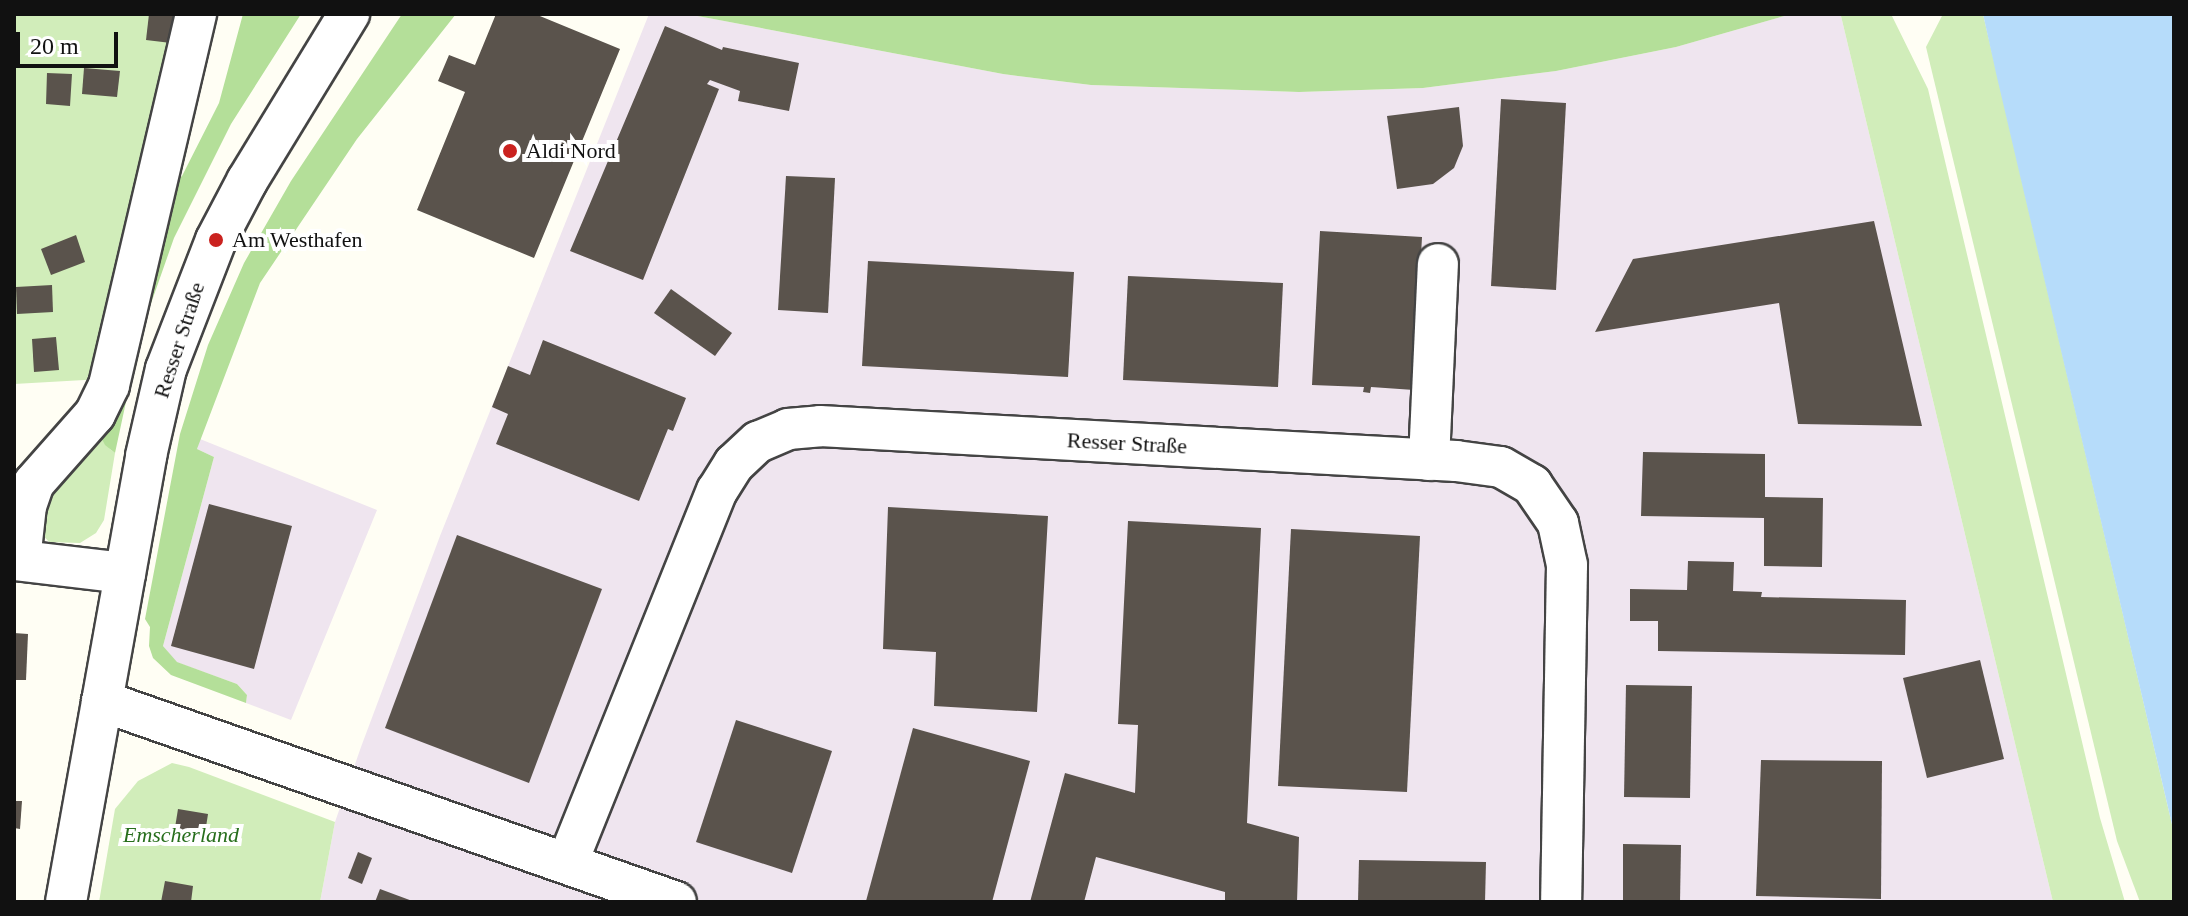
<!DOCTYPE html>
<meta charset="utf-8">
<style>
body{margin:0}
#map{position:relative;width:2188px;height:916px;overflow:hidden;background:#fffef4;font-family:Georgia,serif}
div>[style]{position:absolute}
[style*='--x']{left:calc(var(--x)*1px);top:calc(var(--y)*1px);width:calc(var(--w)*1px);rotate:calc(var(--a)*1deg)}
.industrial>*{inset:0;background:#efe5ef}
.green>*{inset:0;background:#d1edba}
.forest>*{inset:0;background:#b4df99}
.water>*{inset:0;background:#b6dcfa}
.building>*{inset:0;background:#5a534c}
.roads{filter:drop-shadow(2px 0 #444) drop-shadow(-2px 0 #444) drop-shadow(0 2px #444) drop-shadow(0 -2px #444)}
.minor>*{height:40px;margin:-20px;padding:0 20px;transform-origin:20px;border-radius:20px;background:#fff}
.dots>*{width:22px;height:22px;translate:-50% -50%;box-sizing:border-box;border:4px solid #fff;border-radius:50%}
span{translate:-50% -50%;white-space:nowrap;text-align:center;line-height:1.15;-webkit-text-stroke:8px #fff;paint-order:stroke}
.poi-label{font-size:22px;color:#111}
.left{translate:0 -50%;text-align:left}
.street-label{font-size:22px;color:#111}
.park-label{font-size:22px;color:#276e1c;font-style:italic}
.frame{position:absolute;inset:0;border:16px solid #111;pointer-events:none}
.scale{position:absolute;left:16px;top:32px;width:102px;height:36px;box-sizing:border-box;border:4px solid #111;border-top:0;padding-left:10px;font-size:24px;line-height:28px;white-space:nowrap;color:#111;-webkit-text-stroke:6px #fff;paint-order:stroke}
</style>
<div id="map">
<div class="industrial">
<i style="clip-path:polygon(649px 14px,687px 14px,1003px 74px,1091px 85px,1299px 92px,1423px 88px,1556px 71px,1676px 47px,1791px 14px,1841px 16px,2053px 902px,320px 902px,335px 822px,361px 747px,440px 536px)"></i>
<i style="clip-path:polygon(200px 439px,377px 510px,291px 720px,246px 703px,247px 695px,237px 684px,176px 662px,163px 646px,214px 457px,197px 449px)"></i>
</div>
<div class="green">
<i style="clip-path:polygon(14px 14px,185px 14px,102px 379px,14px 384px)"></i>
<i style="clip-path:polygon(1845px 14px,1891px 14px,1928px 89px,2100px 818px,2125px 902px,2053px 902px,1841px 16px)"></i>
<i style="clip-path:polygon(1943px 14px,1983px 14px,2174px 833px,2174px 902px,2140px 902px,2117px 841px,1926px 47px)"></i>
<i style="clip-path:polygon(98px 420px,110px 449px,115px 453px,104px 520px,96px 533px,80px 543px,49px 542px,40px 532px,45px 480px)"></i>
<i style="clip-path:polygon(172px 763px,189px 767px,335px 822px,320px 902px,99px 902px,115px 809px,138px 781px)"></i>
</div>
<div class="forest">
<i style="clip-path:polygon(243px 14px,301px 14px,231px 124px,174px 238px,141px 332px,115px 453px,105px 445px,98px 431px,170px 185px,182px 176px,219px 103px)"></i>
<i style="clip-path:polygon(402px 14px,456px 14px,357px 139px,260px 283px,197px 449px,214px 457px,163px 646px,177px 662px,237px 684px,247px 695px,246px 703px,171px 675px,153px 658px,149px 646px,150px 627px,145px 619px,180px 434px,208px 345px,244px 263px,291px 181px)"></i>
<i style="clip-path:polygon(687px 14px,1791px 14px,1676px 47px,1556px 71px,1423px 88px,1299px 92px,1091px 85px,1003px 74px)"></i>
</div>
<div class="water">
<i style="clip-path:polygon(1983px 14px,2174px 14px,2174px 833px,1996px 73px)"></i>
</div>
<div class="building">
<i style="clip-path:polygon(149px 14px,175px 14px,171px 43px,146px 40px)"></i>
<i style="clip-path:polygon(496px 14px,535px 14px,620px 49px,534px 258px,417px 210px,465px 92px,438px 81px,449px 55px,475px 65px)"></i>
<i style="clip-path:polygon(665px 26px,722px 50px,723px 47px,799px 63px,789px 111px,738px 101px,740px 91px,710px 80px,707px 84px,719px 89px,643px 280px,570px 251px)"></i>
<i style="clip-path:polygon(84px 68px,120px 71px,117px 97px,82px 94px)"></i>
<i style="clip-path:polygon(47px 73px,72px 74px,70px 106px,46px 104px)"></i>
<i style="clip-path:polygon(1501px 99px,1566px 103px,1556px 290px,1491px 286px)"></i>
<i style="clip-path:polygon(1459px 107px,1463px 146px,1454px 168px,1433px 184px,1397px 189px,1387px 116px)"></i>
<i style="clip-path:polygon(786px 176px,835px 178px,828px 313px,778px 310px)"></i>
<i style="clip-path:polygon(1874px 221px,1922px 426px,1798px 424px,1779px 303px,1595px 332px,1633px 259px)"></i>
<i style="clip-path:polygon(1320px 231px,1422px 237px,1414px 390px,1371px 387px,1370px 393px,1363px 392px,1364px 387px,1312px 385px)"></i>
<i style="clip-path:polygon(76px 235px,85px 262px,51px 275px,41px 249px)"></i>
<i style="clip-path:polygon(868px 261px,1074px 272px,1068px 377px,862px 366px)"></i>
<i style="clip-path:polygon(1128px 276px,1283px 283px,1278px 387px,1123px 380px)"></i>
<i style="clip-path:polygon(52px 285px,53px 312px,17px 314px,16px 287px)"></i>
<i style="clip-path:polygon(671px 289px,732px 333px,715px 356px,654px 313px)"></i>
<i style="clip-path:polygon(56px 337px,59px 370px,34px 372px,32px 339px)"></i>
<i style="clip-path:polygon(543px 340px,686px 398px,673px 431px,668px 429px,639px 501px,496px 444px,508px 414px,492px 407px,508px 366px,530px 375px)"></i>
<i style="clip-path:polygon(1643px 452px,1765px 454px,1765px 497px,1823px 498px,1822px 567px,1764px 566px,1764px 518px,1641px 516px)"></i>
<i style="clip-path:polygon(209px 504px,292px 526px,254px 669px,171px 646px)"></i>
<i style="clip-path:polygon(888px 507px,1048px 516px,1037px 712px,934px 706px,936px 652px,883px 649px)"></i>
<i style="clip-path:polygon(1128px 521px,1261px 528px,1247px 823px,1299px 837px,1297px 902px,1225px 902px,1225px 892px,1096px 857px,1084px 902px,1030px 902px,1065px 773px,1135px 793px,1138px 725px,1118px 724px)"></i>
<i style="clip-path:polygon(1291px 529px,1420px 536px,1407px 792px,1278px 786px)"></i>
<i style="clip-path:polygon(457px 535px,602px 589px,529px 783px,385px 728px)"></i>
<i style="clip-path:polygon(1688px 561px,1734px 562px,1733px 591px,1762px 592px,1761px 597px,1906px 600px,1905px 655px,1658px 651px,1658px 621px,1630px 621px,1630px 589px,1687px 590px)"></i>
<i style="clip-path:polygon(14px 633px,28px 634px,26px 680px,14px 680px)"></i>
<i style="clip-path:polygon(1980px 660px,2004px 759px,1927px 778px,1903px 678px)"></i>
<i style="clip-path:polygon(1626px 685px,1692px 686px,1690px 798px,1624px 797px)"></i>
<i style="clip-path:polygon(736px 720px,832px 751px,792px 873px,696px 842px)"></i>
<i style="clip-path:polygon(913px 728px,1030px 761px,992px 902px,866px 901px)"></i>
<i style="clip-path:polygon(1761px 760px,1882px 761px,1881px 899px,1756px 896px)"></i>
<i style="clip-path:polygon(14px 801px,22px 801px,20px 829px,14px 828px)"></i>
<i style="clip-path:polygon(178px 809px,208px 814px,203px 846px,173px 840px)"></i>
<i style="clip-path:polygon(1623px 844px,1681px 845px,1680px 902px,1623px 902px)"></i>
<i style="clip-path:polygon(358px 852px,372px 858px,362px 884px,348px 878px)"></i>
<i style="clip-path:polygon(1359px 860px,1486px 862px,1485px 902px,1358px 902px)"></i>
<i style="clip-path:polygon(165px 881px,193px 886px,191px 902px,161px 902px)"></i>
<i style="clip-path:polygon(380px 889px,415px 902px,375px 902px)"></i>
</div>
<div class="roads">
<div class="minor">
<i style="--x:1429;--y:460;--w:196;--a:-87.4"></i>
<i style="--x:14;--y:560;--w:112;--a:6.7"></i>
<i style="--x:20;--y:560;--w:54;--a:-83.7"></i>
<i style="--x:26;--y:506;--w:24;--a:-71"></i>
<i style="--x:34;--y:483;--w:92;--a:-48.5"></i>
<i style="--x:95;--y:414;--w:32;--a:-64"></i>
<i style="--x:109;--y:385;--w:381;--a:-76.8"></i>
<i style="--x:102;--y:701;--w:608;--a:19.3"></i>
<i style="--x:568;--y:861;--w:399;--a:-68.1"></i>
<i style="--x:717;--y:491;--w:32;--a:-58"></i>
<i style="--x:734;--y:464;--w:33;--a:-43"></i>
<i style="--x:758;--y:442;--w:33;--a:-23"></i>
<i style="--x:788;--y:429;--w:32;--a:-5"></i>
<i style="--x:820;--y:426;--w:637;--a:3.15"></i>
<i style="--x:1456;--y:461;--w:45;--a:7.6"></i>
<i style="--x:1501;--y:467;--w:36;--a:30"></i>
<i style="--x:1532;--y:485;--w:46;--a:55.6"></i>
<i style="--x:1558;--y:523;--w:43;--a:77.9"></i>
<i style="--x:1567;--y:565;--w:337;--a:91"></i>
<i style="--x:66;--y:902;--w:453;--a:-79.8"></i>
<i style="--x:146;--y:456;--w:89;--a:-77.1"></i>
<i style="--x:166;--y:369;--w:138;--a:-68.8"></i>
<i style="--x:216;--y:240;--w:67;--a:-62.3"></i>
<i style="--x:247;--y:181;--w:196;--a:-58.6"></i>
</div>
</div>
<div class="dots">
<i style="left:510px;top:151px;background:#ca221f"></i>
<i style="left:216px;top:240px;background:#ca221f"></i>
</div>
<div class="poi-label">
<span class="left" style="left:526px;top:151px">Aldi Nord</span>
<span class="left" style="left:232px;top:240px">Am Westhafen</span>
</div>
<div class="street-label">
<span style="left:179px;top:340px;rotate:-72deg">Resser Straße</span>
<span style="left:1127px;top:443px;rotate:3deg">Resser Straße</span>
</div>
<div class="park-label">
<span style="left:181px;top:835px">Emscherland</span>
</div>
<div class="frame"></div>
<div class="scale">20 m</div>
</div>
